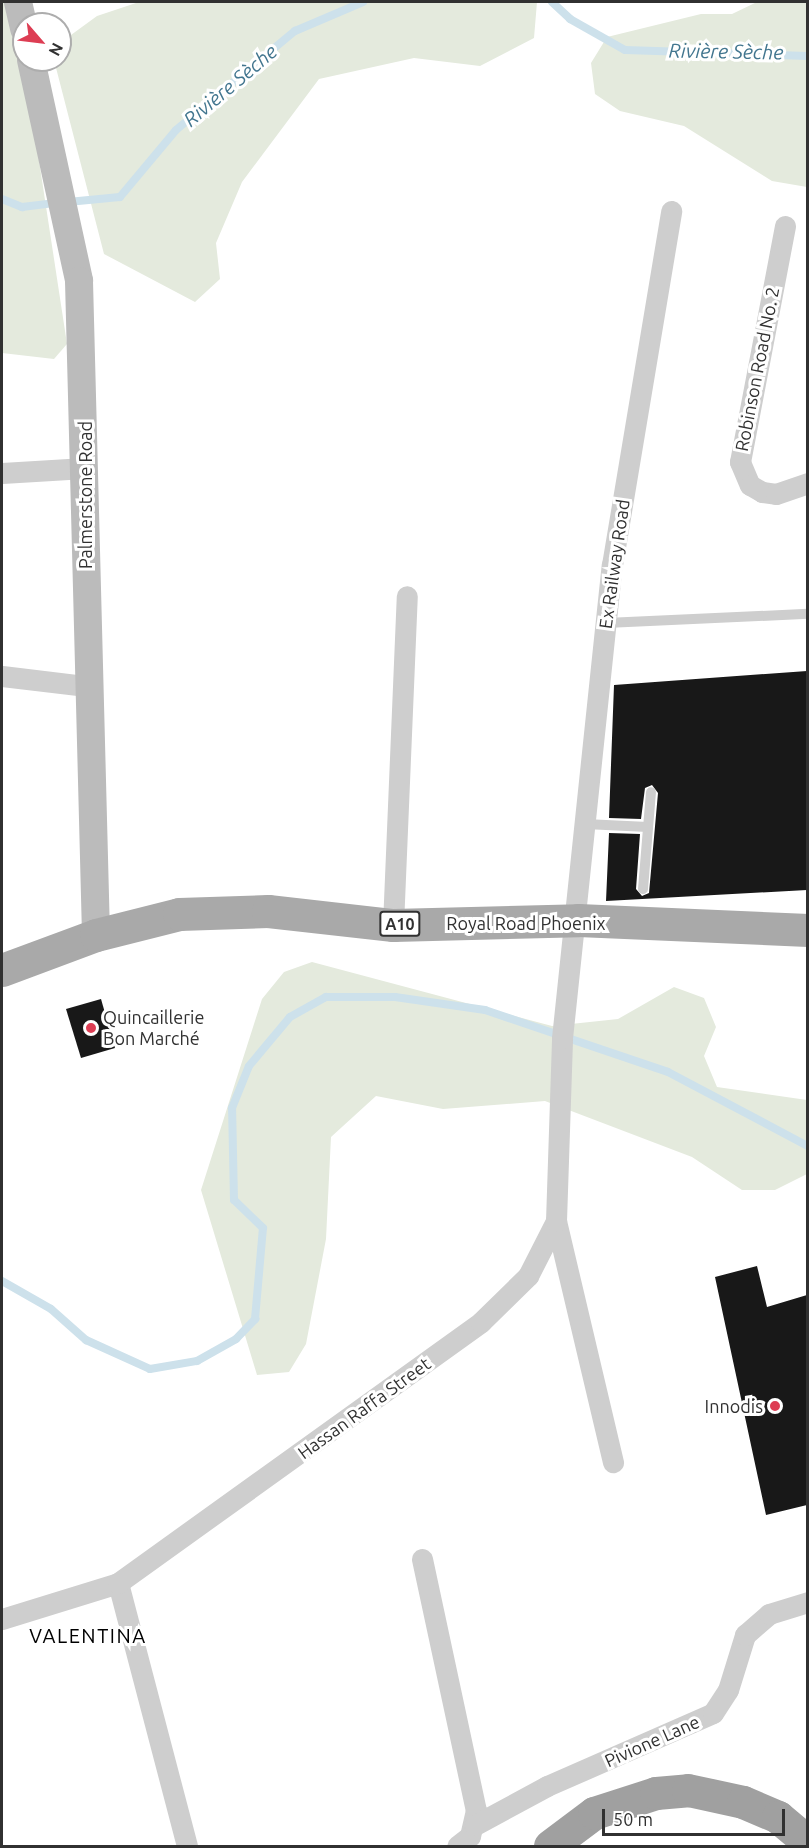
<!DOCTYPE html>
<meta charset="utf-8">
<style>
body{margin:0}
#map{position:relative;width:809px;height:1848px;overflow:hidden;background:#fff;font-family:Ubuntu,sans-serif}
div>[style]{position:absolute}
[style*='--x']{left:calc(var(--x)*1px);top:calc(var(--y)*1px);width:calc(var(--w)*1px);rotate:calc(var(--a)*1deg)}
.green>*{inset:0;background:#e4eadd}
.stream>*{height:8px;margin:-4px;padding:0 4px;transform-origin:4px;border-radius:4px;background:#cde1eb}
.building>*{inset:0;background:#181818}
.service>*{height:10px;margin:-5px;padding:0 5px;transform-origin:5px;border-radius:5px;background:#cecece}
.minor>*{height:21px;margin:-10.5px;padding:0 10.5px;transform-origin:10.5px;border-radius:10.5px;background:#cecece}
.secondary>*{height:28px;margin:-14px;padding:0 14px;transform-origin:14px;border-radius:14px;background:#bbb}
.primary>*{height:33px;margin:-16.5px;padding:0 16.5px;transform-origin:16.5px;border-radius:16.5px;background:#a9a9a9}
.trunk>*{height:33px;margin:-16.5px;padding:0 16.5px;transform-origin:16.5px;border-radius:16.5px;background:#a0a0a0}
.dots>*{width:16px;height:16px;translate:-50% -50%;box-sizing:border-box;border:3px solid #fff;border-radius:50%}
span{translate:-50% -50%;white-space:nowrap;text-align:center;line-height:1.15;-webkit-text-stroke:6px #fff;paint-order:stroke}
.shield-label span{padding:2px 4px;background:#fff;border:2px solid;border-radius:4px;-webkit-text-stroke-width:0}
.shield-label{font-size:16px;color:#313131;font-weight:700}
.street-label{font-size:18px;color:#313131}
.poi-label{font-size:18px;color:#313131}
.left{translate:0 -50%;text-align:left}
.right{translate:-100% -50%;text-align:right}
.water-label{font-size:20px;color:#42768f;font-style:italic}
.neighbourhood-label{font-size:20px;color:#000;letter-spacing:1.5px}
.frame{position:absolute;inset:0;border:3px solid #313131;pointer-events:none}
.north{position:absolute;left:12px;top:12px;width:60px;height:60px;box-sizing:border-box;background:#fff;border:2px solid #adadad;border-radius:50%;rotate:118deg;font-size:16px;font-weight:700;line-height:24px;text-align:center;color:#313131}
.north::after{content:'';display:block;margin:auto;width:21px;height:27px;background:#dd3d53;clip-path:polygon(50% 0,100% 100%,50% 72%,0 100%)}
.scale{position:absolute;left:602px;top:1809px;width:183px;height:27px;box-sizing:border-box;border:3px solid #313131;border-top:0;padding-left:8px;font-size:18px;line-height:21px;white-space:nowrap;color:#313131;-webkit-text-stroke:4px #fff;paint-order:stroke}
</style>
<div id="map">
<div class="green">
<i style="clip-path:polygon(2px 2px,8px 2px,27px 82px,67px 344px,54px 359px,2px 353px)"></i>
<i style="clip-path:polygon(139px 2px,537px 2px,534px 38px,480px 66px,414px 58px,319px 79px,242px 182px,216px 243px,220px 279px,195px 302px,104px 254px,54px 60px,60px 60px,60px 43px,97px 16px)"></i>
<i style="clip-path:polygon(757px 2px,807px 2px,807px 187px,772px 181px,684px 126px,620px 111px,595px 94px,591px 63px,607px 37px,701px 14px,732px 14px)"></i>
<i style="clip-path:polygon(312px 962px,552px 1026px,618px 1019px,674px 987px,704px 998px,716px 1027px,704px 1056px,717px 1087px,807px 1100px,807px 1174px,775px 1190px,742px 1190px,692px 1157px,545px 1101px,443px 1109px,376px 1096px,331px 1137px,326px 1239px,306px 1344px,289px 1372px,257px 1375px,201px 1190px,262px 999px,284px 972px)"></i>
</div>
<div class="stream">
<i style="--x:552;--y:2;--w:25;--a:43"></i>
<i style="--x:570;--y:19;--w:63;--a:29.4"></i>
<i style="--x:625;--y:50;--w:183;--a:1.9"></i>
<i style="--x:2;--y:199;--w:22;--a:22"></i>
<i style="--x:22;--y:207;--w:34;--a:-7"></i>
<i style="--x:68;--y:202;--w:52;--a:-5.5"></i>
<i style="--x:120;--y:197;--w:87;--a:-50.1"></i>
<i style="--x:176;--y:130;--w:155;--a:-39.8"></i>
<i style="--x:295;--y:31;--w:74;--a:-23.1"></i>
<i style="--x:2;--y:1281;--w:56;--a:29.7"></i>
<i style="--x:51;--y:1309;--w:47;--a:41.5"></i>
<i style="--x:86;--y:1340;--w:70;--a:24.4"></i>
<i style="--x:150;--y:1369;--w:48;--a:-9.7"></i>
<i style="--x:197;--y:1361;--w:45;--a:-29.4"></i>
<i style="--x:236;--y:1339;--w:28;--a:-46"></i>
<i style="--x:255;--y:1319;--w:91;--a:-85"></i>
<i style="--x:263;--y:1228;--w:40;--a:-136"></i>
<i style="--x:234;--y:1200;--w:92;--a:-91.2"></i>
<i style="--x:232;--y:1108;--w:45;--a:-68"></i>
<i style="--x:249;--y:1066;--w:64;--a:-50.1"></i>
<i style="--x:290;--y:1017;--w:41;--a:-29.1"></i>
<i style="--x:326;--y:997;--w:69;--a:0"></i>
<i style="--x:395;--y:997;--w:91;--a:8.2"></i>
<i style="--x:485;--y:1010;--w:193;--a:18.7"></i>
<i style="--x:668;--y:1072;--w:158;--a:27.9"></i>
</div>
<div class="building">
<i style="clip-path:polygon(807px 671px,807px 890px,606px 901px,609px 833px,640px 834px,636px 889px,642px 896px,649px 893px,658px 793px,652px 785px,645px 788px,641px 819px,609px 818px,614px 685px)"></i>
<i style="clip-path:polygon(101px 999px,115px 1048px,81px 1058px,66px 1009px)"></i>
<i style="clip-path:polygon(757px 1266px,767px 1307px,807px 1295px,807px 1505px,766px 1515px,715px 1277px)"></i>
</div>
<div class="service">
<i style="--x:606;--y:623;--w:202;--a:-2.6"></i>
<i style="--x:585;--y:824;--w:63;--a:2.7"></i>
<i style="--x:643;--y:889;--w:97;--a:-85.3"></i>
</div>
<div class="minor">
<i style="--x:785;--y:226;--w:240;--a:100.8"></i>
<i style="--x:740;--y:462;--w:25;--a:67"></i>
<i style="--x:750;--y:485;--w:14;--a:30"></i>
<i style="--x:762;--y:492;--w:14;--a:8"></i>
<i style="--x:776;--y:494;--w:34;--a:-19"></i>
<i style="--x:2;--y:473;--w:83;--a:-3.4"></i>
<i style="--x:2;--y:676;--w:85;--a:6.8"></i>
<i style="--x:393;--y:925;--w:329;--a:-87.6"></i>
<i style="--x:556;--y:1221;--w:248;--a:76.7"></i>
<i style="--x:422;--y:1559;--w:257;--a:77.9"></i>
<i style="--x:476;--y:1810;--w:27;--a:103"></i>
<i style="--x:470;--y:1836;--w:16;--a:142"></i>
<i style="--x:2;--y:1619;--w:121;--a:-17.2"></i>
<i style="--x:475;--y:1825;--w:82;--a:-28.4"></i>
<i style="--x:547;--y:1786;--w:181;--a:-23.7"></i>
<i style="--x:713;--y:1713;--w:27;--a:-57"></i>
<i style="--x:728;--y:1690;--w:58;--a:-72.8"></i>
<i style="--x:745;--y:1635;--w:32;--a:-41"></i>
<i style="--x:769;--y:1614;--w:41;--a:-17.1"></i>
<i style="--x:187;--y:1846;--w:272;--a:-104.7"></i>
<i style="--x:118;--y:1583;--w:447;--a:-35.7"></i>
<i style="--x:481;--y:1322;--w:66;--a:-44.4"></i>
<i style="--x:528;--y:1276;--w:62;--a:-63"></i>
<i style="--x:556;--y:1221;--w:183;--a:-88.1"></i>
<i style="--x:562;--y:1038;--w:476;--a:-84"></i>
<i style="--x:612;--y:565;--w:359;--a:-80.5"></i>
</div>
<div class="secondary">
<i style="--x:18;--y:2;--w:28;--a:77"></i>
<i style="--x:31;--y:60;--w:226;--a:77.7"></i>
<i style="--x:79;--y:281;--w:654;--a:88.51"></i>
</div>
<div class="primary">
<i style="--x:2;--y:970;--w:100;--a:-20.4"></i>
<i style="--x:96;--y:935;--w:86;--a:-14.2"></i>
<i style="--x:179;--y:914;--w:89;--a:-1.9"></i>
<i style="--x:268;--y:911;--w:126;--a:6.4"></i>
<i style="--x:393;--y:925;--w:185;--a:-1.5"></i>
<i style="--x:578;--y:920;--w:230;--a:2.5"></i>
</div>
<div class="trunk">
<i style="--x:550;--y:1846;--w:55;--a:-36.9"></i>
<i style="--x:594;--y:1813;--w:65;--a:-17.9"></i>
<i style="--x:656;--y:1793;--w:32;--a:-5"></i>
<i style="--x:688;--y:1790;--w:56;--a:12.3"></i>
<i style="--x:743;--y:1802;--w:38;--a:23"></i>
<i style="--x:778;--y:1817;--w:39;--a:40"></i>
</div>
<div class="dots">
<i style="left:91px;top:1028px;background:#dd3d53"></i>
<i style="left:775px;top:1406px;background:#dd3d53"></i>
</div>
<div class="shield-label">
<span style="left:400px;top:924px">A10</span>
</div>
<div class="street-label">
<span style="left:757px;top:369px;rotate:-79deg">Robinson Road No. 2</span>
<span style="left:85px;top:495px;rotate:-90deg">Palmerstone Road</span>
<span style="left:614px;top:564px;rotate:-82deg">Ex Railway Road</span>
<span style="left:526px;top:923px">Royal Road Phoenix</span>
<span style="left:364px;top:1408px;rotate:-36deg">Hassan Raffa Street</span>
<span style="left:652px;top:1741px;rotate:-24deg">Pivione Lane</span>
</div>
<div class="poi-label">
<span class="left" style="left:103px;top:1028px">Quincaillerie<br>Bon Marché</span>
<span class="right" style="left:763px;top:1406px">Innodis</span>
</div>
<div class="water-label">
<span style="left:726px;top:51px;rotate:1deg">Rivière Sèche</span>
<span style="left:230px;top:85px;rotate:-40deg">Rivière Sèche</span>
</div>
<div class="neighbourhood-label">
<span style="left:88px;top:1635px">VALENTINA</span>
</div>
<div class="frame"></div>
<div class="north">N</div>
<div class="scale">50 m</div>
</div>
